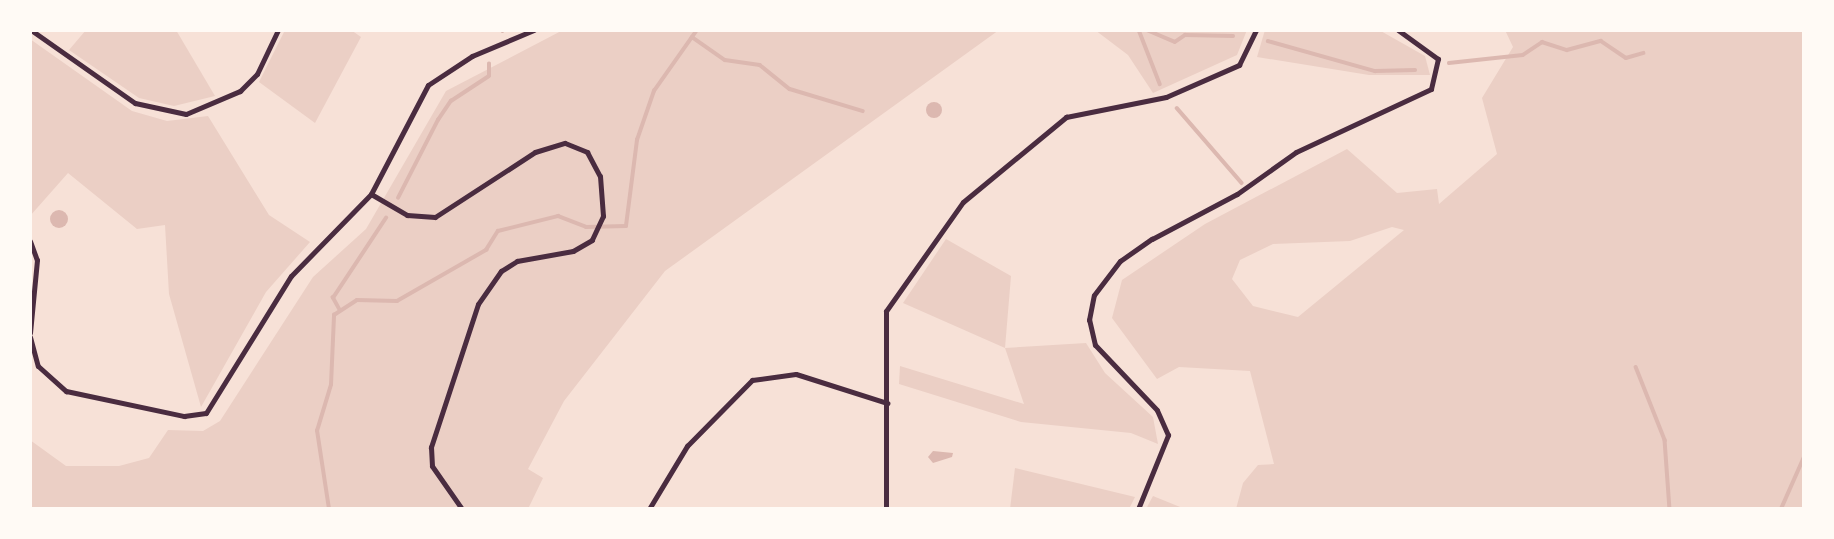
<!DOCTYPE html>
<style>
body{margin:0}
#map{position:relative;width:1834px;height:539px;overflow:hidden;background:#f7e1d7;font-family:"Asap Condensed",sans-serif}
div>[style]{position:absolute}
[style*='--x']{left:calc(var(--x)*1px);top:calc(var(--y)*1px);width:calc(var(--w)*1px);rotate:calc(var(--a)*1deg)}
.green>*{inset:0;background:#ebcfc5}
.water>*{inset:0;background:#dcb8b0}
.round{border-radius:50%}
.stream>*{height:3.5px;margin:-1.75px;padding:0 1.75px;transform-origin:1.75px;border-radius:1.75px;background:#dcb8b0}
.minor>*{height:5px;margin:-2.5px;padding:0 2.5px;transform-origin:2.5px;border-radius:2.5px;background:#4a2c40}
span{translate:-50% -50%;white-space:nowrap;text-align:center;line-height:1.15;-webkit-text-stroke:5px #fffaf5;paint-order:stroke}
.frame{position:absolute;inset:0;border:32px solid #fffaf5;pointer-events:none}
</style>
<div id="map">
<div class="green">
<i style="clip-path:polygon(86px 30px,176px 30px,215px 96px,174px 106px,139px 98px,69px 50px)"></i>
<i style="clip-path:polygon(285px 30px,351px 30px,361px 37px,315px 123px,259px 82px)"></i>
<i style="clip-path:polygon(563px 30px,999px 30px,665px 271px,564px 401px,528px 469px,543px 478px,528px 509px,30px 509px,30px 440px,66px 466px,119px 466px,149px 458px,168px 430px,203px 431px,220px 421px,313px 277px,366px 229px,446px 91px)"></i>
<i style="clip-path:polygon(1095px 30px,1247px 30px,1237px 55px,1153px 93px,1128px 55px)"></i>
<i style="clip-path:polygon(1265px 30px,1379px 30px,1425px 56px,1430px 75px,1369px 75px,1257px 57px)"></i>
<i style="clip-path:polygon(evenodd,1505px 30px,1804px 30px,1804px 509px,1236px 509px,1243px 483px,1258px 465px,1274px 464px,1250px 371px,1179px 367px,1157px 379px,1112px 318px,1122px 280px,1205px 224px,1347px 149px,1397px 193px,1437px 189px,1439px 204px,1497px 154px,1482px 98px,1513px 47px,1505px 30px,1392px 227px,1404px 230px,1298px 317px,1253px 306px,1232px 279px,1240px 260px,1273px 244px,1350px 241px,1392px 227px)"></i>
<i style="clip-path:polygon(30px 39px,132px 111px,167px 121px,208px 116px,269px 215px,310px 242px,266px 292px,201px 407px,169px 294px,165px 225px,137px 229px,68px 173px,30px 216px)"></i>
<i style="clip-path:polygon(946px 239px,1011px 276px,1005px 348px,1086px 343px,1105px 373px,1153px 417px,1158px 444px,1131px 433px,1021px 422px,899px 384px,900px 366px,1024px 404px,1005px 348px,903px 303px)"></i>
<i style="clip-path:polygon(1015px 468px,1135px 497px,1129px 509px,1010px 509px)"></i>
<i style="clip-path:polygon(1153px 496px,1185px 509px,1146px 509px)"></i>
</div>
<div class="water">
<i class="round" style="left:926px;top:102px;width:16px;height:16px"></i>
<i class="round" style="left:50px;top:210px;width:18px;height:18px"></i>
<i style="clip-path:polygon(933px 451px,953px 453px,952px 457px,933px 463px,928px 457px)"></i>
</div>
<div class="stream">
<i style="--x:502;--y:30;--w:1;--a:45"></i>
<i style="--x:1139;--y:30;--w:58;--a:68.7"></i>
<i style="--x:1147;--y:30;--w:30;--a:23"></i>
<i style="--x:1175;--y:42;--w:12;--a:-35"></i>
<i style="--x:1185;--y:35;--w:48;--a:1.2"></i>
<i style="--x:692;--y:37;--w:40;--a:34.9"></i>
<i style="--x:725;--y:60;--w:35;--a:8"></i>
<i style="--x:760;--y:65;--w:38;--a:39"></i>
<i style="--x:790;--y:89;--w:76;--a:16.8"></i>
<i style="--x:1268;--y:41;--w:111;--a:15.7"></i>
<i style="--x:1375;--y:71;--w:40;--a:-1.4"></i>
<i style="--x:1449;--y:63;--w:74;--a:-6.2"></i>
<i style="--x:1523;--y:55;--w:23;--a:-34"></i>
<i style="--x:1542;--y:42;--w:26;--a:18"></i>
<i style="--x:1567;--y:50;--w:35;--a:-15"></i>
<i style="--x:1601;--y:41;--w:30;--a:34"></i>
<i style="--x:1626;--y:58;--w:18;--a:-16"></i>
<i style="--x:1177;--y:108;--w:99;--a:49.1"></i>
<i style="--x:398;--y:198;--w:88;--a:-62.9"></i>
<i style="--x:438;--y:120;--w:23;--a:-56"></i>
<i style="--x:451;--y:101;--w:45;--a:-33.3"></i>
<i style="--x:489;--y:76;--w:12;--a:-90"></i>
<i style="--x:339;--y:309;--w:13;--a:-119"></i>
<i style="--x:333;--y:298;--w:96;--a:-56.5"></i>
<i style="--x:1636;--y:367;--w:79;--a:68.3"></i>
<i style="--x:1665;--y:440;--w:69;--a:85.9"></i>
<i style="--x:329;--y:509;--w:79;--a:-98.7"></i>
<i style="--x:317;--y:431;--w:48;--a:-73.1"></i>
<i style="--x:331;--y:385;--w:70;--a:-87.5"></i>
<i style="--x:334;--y:315;--w:27;--a:-33"></i>
<i style="--x:357;--y:300;--w:40;--a:1.4"></i>
<i style="--x:397;--y:301;--w:103;--a:-29.8"></i>
<i style="--x:486;--y:250;--w:22;--a:-58"></i>
<i style="--x:498;--y:231;--w:62;--a:-14"></i>
<i style="--x:558;--y:216;--w:30;--a:21"></i>
<i style="--x:586;--y:227;--w:40;--a:-1.4"></i>
<i style="--x:626;--y:226;--w:87;--a:-82.7"></i>
<i style="--x:637;--y:140;--w:52;--a:-70.9"></i>
<i style="--x:654;--y:91;--w:75;--a:-54.8"></i>
<i style="--x:1781;--y:509;--w:57;--a:-66.1"></i>
</div>
<div class="minor">
<i style="--x:31;--y:30;--w:127;--a:35.1"></i>
<i style="--x:135;--y:103;--w:52;--a:12.2"></i>
<i style="--x:186;--y:114;--w:59;--a:-23.1"></i>
<i style="--x:240;--y:91;--w:24;--a:-45"></i>
<i style="--x:257;--y:74;--w:49;--a:-64.5"></i>
<i style="--x:371;--y:194;--w:42;--a:30.3"></i>
<i style="--x:407;--y:215;--w:28;--a:4"></i>
<i style="--x:435;--y:217;--w:119;--a:-33"></i>
<i style="--x:535;--y:152;--w:31;--a:-17"></i>
<i style="--x:565;--y:143;--w:24;--a:22"></i>
<i style="--x:587;--y:152;--w:27;--a:62"></i>
<i style="--x:600;--y:176;--w:40;--a:85.7"></i>
<i style="--x:603;--y:216;--w:26;--a:115"></i>
<i style="--x:592;--y:240;--w:22;--a:150"></i>
<i style="--x:573;--y:251;--w:57;--a:169.9"></i>
<i style="--x:517;--y:261;--w:19;--a:148"></i>
<i style="--x:501;--y:271;--w:40;--a:124.9"></i>
<i style="--x:478;--y:304;--w:151;--a:108.2"></i>
<i style="--x:431;--y:447;--w:19;--a:87"></i>
<i style="--x:432;--y:466;--w:52;--a:55.1"></i>
<i style="--x:30;--y:241;--w:20;--a:70"></i>
<i style="--x:37;--y:260;--w:73;--a:95.5"></i>
<i style="--x:30;--y:337;--w:30;--a:75"></i>
<i style="--x:38;--y:366;--w:38;--a:42"></i>
<i style="--x:66;--y:391;--w:121;--a:12"></i>
<i style="--x:184;--y:416;--w:22;--a:-8"></i>
<i style="--x:206;--y:413;--w:161;--a:-58.2"></i>
<i style="--x:291;--y:276;--w:115;--a:-45.7"></i>
<i style="--x:371;--y:194;--w:123;--a:-62.4"></i>
<i style="--x:428;--y:85;--w:53;--a:-33.4"></i>
<i style="--x:472;--y:56;--w:67;--a:-22.8"></i>
<i style="--x:649;--y:509;--w:74;--a:-58.9"></i>
<i style="--x:687;--y:446;--w:93;--a:-45.4"></i>
<i style="--x:752;--y:380;--w:44;--a:-7.8"></i>
<i style="--x:796;--y:374;--w:96;--a:17.7"></i>
<i style="--x:886;--y:509;--w:198;--a:-90"></i>
<i style="--x:886;--y:311;--w:133;--a:-54.8"></i>
<i style="--x:963;--y:202;--w:134;--a:-39.5"></i>
<i style="--x:1066;--y:117;--w:102;--a:-11.3"></i>
<i style="--x:1166;--y:97;--w:80;--a:-23.7"></i>
<i style="--x:1239;--y:65;--w:39;--a:-64"></i>
<i style="--x:1138;--y:509;--w:80;--a:-67.9"></i>
<i style="--x:1168;--y:435;--w:27;--a:-114"></i>
<i style="--x:1157;--y:410;--w:90;--a:-133.6"></i>
<i style="--x:1095;--y:345;--w:26;--a:-103"></i>
<i style="--x:1089;--y:320;--w:25;--a:-79"></i>
<i style="--x:1094;--y:295;--w:43;--a:-52.6"></i>
<i style="--x:1120;--y:261;--w:39;--a:-35"></i>
<i style="--x:1152;--y:239;--w:96;--a:-27.9"></i>
<i style="--x:1237;--y:194;--w:72;--a:-35.4"></i>
<i style="--x:1296;--y:152;--w:149;--a:-25"></i>
<i style="--x:1431;--y:89;--w:31;--a:-77"></i>
<i style="--x:1438;--y:59;--w:49;--a:-144.1"></i>
</div>
<div class="frame"></div>
</div>
